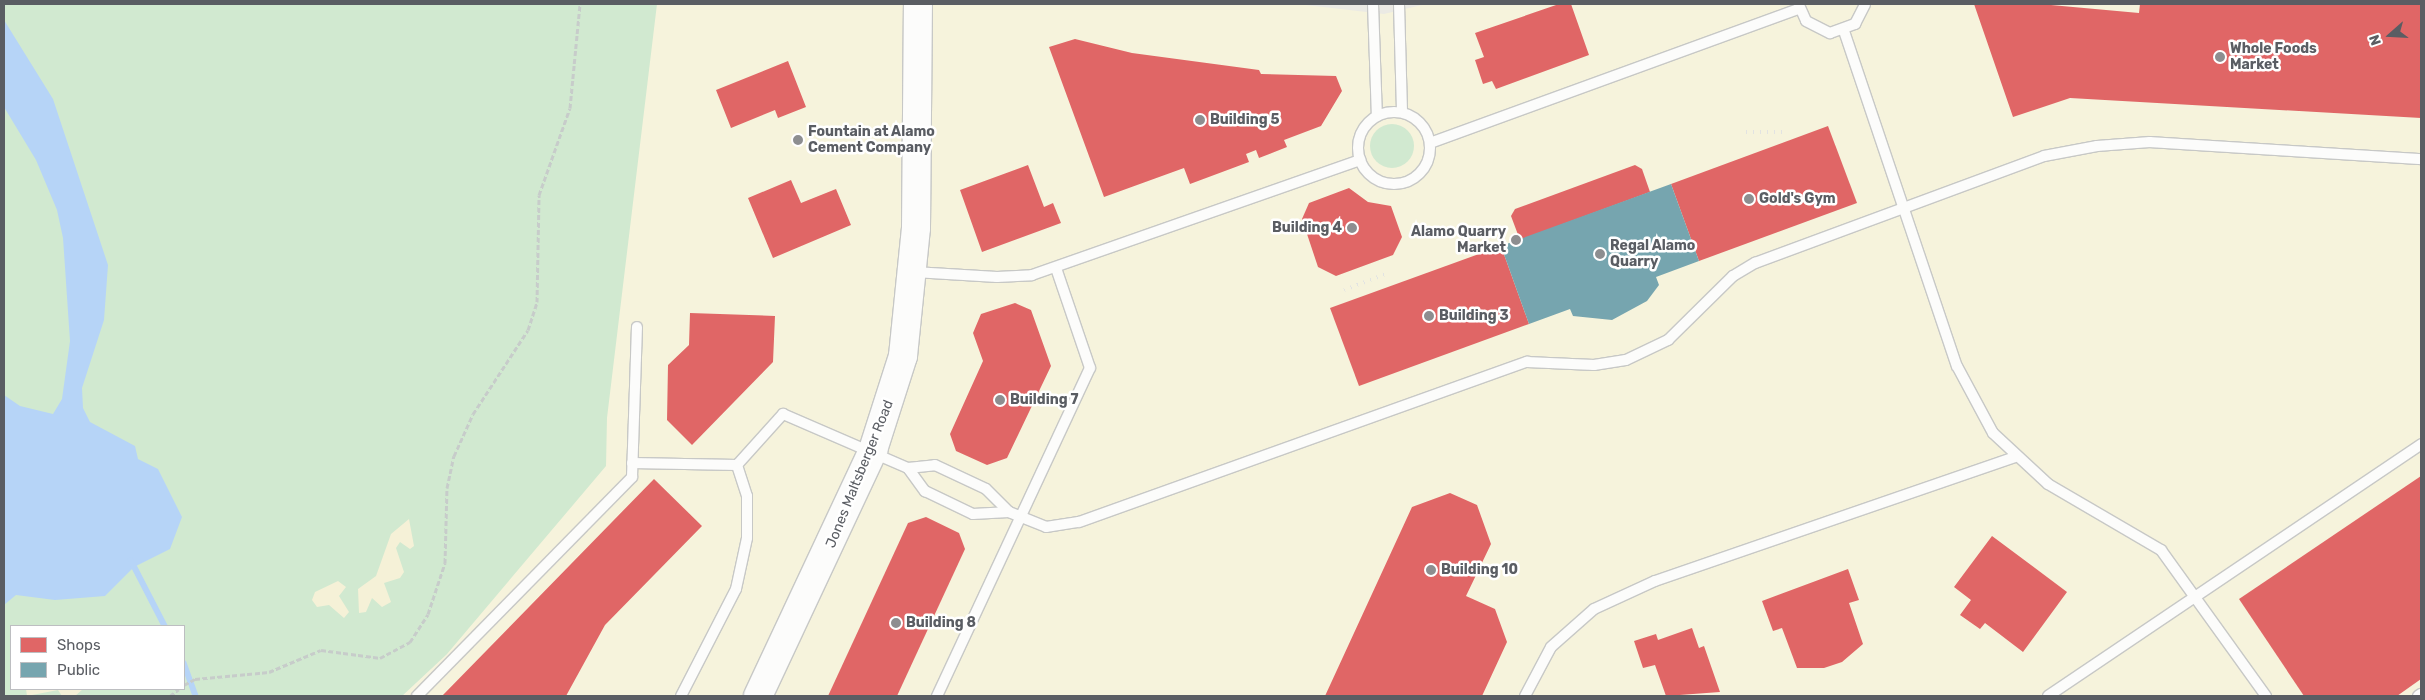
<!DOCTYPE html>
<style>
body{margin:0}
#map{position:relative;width:2425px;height:700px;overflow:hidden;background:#ebeae4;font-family:Rubik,sans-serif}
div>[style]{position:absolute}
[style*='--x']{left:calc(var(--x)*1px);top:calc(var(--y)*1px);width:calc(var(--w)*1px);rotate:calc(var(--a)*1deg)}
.commercial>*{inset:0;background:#f6f3dc}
.green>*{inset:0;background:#d1e9d0}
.round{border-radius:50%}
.sand>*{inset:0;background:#f5f1d7}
.water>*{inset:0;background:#b6d4f7}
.shops>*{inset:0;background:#e06666}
.public>*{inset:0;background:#76a5af}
.stream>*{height:5.5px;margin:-2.75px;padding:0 2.75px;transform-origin:2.75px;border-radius:2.75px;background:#b6d4f7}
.path>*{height:3px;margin-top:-1.5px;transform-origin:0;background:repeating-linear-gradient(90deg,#c7ccca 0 5px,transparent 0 7.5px)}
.roads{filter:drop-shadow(1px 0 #c7c8c6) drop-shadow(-1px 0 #c7c8c6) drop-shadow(0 1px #c7c8c6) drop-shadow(0 -1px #c7c8c6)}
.service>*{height:10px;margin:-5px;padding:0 5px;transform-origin:5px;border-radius:5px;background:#fcfcfb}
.service>.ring{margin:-5px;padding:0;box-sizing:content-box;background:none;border:10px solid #fcfcfb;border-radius:50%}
.secondary>*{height:28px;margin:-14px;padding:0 14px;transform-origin:14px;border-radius:14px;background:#fcfcfb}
.rail>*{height:4px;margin-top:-2px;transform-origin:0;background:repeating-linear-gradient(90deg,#e2e3e2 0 1px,transparent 0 7px)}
.dots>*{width:14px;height:14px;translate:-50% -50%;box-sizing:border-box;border:2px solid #fff;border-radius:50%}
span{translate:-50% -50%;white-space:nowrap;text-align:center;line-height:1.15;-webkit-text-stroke:5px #fff;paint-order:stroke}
.poi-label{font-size:14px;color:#5a5d63;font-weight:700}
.left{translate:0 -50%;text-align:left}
.right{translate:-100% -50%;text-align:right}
.street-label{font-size:14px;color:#5a5d63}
.frame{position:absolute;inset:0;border:5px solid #5a5d63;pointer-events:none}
.legend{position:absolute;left:10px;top:625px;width:175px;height:65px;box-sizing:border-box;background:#fff;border:1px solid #bdbec1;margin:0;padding:6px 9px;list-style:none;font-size:15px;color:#5a5d63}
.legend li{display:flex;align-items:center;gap:10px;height:25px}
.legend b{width:25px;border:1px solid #bdbec1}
.north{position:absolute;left:2365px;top:10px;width:50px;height:50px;-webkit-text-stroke:4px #fff;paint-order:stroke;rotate:251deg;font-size:14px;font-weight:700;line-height:20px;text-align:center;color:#5a5d63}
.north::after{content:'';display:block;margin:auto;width:18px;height:22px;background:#5a5d63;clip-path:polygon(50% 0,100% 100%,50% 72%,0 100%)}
</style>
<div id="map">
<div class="commercial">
<i style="clip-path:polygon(617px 4px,1297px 4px,1384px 14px,1426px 4px,2421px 4px,2421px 696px,402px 696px,447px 654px)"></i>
</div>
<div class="green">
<i style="clip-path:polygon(evenodd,4px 4px,657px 4px,607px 418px,606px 466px,447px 654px,402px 696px,4px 696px,4px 4px,11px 626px,184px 626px,184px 689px,11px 689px,11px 626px)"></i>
<i class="round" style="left:1370px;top:124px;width:44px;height:44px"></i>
</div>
<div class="sand">
<i style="clip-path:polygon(409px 519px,414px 546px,410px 549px,400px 542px,396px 548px,404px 572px,400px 578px,384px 583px,391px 602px,382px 607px,372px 598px,366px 612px,359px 613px,358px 589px,376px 576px,391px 534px)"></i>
<i style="clip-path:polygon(338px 581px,346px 587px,339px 596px,349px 612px,344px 618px,329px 605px,317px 607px,312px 600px,315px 592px)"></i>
<i style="clip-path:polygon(26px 689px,83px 689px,75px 696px,62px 696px,58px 690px,27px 696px)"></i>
</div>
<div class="water">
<i style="clip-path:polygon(4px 20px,53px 99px,108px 265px,104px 320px,82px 388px,83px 408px,90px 422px,135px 446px,138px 459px,158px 469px,182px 517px,170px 549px,134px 567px,105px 596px,55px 600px,16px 595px,4px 605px,4px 395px,20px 406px,53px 414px,62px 399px,70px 341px,63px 238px,57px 210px,36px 160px,4px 107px)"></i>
</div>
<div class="shops">
<i style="clip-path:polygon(1559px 4px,1571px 4px,1589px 55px,1496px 89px,1492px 81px,1483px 84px,1475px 60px,1484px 57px,1475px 33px)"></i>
<i style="clip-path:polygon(1974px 4px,2040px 4px,2139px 13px,2140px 4px,2421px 4px,2421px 118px,2070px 98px,2013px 117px)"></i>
<i style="clip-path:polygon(1075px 39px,1132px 53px,1259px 70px,1261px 74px,1336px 76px,1342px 91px,1321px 126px,1284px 140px,1287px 147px,1259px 158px,1256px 150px,1246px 154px,1249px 162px,1190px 184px,1184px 168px,1104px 197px,1049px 47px)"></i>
<i style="clip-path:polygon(788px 61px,806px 107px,778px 118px,775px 110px,731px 128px,716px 90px)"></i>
<i style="clip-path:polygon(1828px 126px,1857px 203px,1699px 261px,1671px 184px)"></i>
<i style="clip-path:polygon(1028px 165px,1044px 207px,1053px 203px,1061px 223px,982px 252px,960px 190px)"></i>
<i style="clip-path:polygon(1635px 165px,1642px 169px,1650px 192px,1520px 240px,1511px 216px,1515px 209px)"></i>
<i style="clip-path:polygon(791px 180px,801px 203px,836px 189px,851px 225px,773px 258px,748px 198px)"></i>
<i style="clip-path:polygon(1349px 188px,1368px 202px,1391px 206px,1402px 237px,1393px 255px,1336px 276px,1318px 267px,1302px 219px,1309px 203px)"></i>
<i style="clip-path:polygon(1501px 246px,1529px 324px,1359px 386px,1330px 308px)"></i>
<i style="clip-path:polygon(1015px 303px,1031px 310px,1051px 366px,1007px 458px,987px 465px,956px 451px,950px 434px,983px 361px,973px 333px,981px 314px)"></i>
<i style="clip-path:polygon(690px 313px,775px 316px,773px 362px,692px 445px,667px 420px,668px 365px,689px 345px)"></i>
<i style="clip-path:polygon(2421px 476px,2421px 679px,2397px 696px,2304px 696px,2239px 599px)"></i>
<i style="clip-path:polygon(654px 479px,702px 526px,605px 625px,566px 696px,442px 696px)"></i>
<i style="clip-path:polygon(1450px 493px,1477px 505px,1491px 544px,1466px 596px,1495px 609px,1507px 642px,1482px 696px,1325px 696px,1412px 507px)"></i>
<i style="clip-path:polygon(926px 517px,959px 533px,965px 549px,897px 696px,828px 696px,908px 523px)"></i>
<i style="clip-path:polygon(1992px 536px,2067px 592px,2023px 652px,1985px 623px,1980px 629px,1960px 615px,1971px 600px,1954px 587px)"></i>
<i style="clip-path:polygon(1848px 569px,1859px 600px,1849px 603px,1863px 644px,1842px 662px,1824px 668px,1797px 668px,1782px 628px,1773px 631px,1762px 601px)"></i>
<i style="clip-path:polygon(1692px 628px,1699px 648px,1704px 646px,1720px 692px,1666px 696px,1655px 665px,1643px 668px,1634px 641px,1656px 634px,1658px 640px)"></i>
</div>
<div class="public">
<i style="clip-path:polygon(1671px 184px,1699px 261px,1656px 277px,1659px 285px,1647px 301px,1612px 320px,1573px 316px,1570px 309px,1529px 324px,1501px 246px)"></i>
</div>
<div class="stream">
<i style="--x:131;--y:560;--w:74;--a:62.7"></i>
<i style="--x:184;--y:663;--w:35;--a:70"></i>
</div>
<div class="path">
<i style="--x:184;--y:685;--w:13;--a:-29"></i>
<i style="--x:195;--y:679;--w:74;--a:-5.4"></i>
<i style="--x:269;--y:672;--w:56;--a:-22.9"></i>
<i style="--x:321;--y:650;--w:60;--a:7.7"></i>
<i style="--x:380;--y:658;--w:34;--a:-28"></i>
<i style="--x:410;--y:642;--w:33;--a:-57"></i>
<i style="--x:428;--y:614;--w:54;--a:-71.6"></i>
<i style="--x:445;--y:563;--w:75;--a:-88.5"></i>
<i style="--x:447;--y:488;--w:33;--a:-78"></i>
<i style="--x:454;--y:456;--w:46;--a:-65.7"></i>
<i style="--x:473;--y:414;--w:100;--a:-56.8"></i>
<i style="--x:528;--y:330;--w:29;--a:-72"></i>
<i style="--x:537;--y:302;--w:107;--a:-88.9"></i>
<i style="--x:539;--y:195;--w:92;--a:-70.4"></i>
<i style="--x:570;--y:108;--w:104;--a:-84.5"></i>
<i style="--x:170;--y:696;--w:11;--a:-38"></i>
</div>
<div class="roads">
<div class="service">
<i style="--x:1373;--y:4;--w:112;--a:88"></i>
<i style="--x:1399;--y:4;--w:108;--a:88.4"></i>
<i style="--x:1799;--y:5;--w:17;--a:66"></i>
<i style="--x:1806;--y:21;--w:27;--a:27"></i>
<i style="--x:1830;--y:33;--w:27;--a:-20"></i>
<i style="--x:1855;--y:24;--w:22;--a:-63"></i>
<i style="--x:1844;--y:31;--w:354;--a:71.4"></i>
<i style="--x:1957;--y:366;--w:76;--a:61.8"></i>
<i style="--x:1993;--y:433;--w:75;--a:42.8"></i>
<i style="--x:2048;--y:484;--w:131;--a:30.3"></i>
<i style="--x:2161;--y:550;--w:180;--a:54.3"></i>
<i class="ring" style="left:1358px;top:112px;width:62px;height:62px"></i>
<i style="--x:1430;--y:143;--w:393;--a:-20"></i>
<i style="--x:914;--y:272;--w:83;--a:3.4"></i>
<i style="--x:997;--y:277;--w:35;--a:-3"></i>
<i style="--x:1032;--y:275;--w:348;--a:-19.3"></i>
<i style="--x:632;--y:463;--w:105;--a:1.1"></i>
<i style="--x:908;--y:468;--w:27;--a:-6"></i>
<i style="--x:935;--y:465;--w:56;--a:25.2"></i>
<i style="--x:986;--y:489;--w:33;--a:45"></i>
<i style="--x:417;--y:696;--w:307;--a:-45.5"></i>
<i style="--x:632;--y:477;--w:150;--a:-88.1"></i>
<i style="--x:681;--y:696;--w:120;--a:-62.8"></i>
<i style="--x:736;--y:589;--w:52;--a:-77.8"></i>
<i style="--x:747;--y:538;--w:42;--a:-90"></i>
<i style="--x:747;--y:496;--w:33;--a:-108"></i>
<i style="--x:737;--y:465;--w:69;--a:-48"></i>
<i style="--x:783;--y:414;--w:136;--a:23.4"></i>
<i style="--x:908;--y:468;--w:29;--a:54"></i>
<i style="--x:925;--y:491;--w:53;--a:25.6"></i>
<i style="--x:973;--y:514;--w:36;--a:-3"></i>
<i style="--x:1009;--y:512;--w:40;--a:22"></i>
<i style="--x:1046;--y:527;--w:33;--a:-9"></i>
<i style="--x:1079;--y:522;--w:476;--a:-19.7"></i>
<i style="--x:1527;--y:362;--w:67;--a:2.6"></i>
<i style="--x:1594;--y:365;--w:32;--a:-9"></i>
<i style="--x:1626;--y:360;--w:47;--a:-25.5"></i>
<i style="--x:1668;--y:340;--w:91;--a:-44.6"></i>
<i style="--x:1733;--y:276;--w:26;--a:-31"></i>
<i style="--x:1755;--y:263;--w:308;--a:-20.3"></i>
<i style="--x:2044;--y:156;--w:54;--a:-10.7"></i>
<i style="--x:2097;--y:146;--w:53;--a:-4.3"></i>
<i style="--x:2150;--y:142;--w:272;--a:3.6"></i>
<i style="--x:937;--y:696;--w:362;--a:-65"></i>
<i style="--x:1090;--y:368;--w:106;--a:-108.8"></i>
<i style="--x:1525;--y:696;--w:55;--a:-62"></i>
<i style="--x:1551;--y:647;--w:57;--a:-41.5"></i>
<i style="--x:1594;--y:609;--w:67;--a:-24.7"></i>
<i style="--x:1655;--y:581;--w:382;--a:-19"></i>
<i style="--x:2048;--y:696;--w:450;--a:-34"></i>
<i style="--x:2418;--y:696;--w:4;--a:-34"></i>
</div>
<div class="secondary">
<i style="--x:758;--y:696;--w:272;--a:-64.9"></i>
<i style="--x:873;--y:450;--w:99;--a:-72.3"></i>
<i style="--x:903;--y:356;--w:129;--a:-84.2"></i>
<i style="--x:916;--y:228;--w:224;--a:-89.5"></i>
</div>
</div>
<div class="rail">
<i style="--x:1746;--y:132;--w:36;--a:0"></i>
<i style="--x:1344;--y:290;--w:44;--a:-21.3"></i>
</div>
<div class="dots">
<i style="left:2220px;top:57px;background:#8d8e90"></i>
<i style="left:1200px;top:120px;background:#8d8e90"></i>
<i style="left:798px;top:140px;background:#8d8e90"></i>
<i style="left:1749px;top:199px;background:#8d8e90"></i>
<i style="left:1352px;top:228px;background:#8d8e90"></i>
<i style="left:1516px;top:240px;background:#8d8e90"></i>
<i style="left:1600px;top:254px;background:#8d8e90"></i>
<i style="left:1429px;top:316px;background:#8d8e90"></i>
<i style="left:1000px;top:400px;background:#8d8e90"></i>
<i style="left:1431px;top:570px;background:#8d8e90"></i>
<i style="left:896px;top:623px;background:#8d8e90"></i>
</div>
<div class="poi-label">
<span class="left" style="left:2230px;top:57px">Whole Foods<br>Market</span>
<span class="left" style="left:1210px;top:120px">Building 5</span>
<span class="left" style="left:808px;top:140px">Fountain at Alamo<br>Cement Company</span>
<span class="left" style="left:1759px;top:199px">Gold's Gym</span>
<span class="right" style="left:1342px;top:228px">Building 4</span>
<span class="right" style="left:1506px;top:240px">Alamo Quarry<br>Market</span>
<span class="left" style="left:1610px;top:254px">Regal Alamo<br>Quarry</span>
<span class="left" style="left:1439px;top:316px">Building 3</span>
<span class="left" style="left:1010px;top:400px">Building 7</span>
<span class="left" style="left:1441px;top:570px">Building 10</span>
<span class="left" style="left:906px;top:623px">Building 8</span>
</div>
<div class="street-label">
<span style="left:860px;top:474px;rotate:-68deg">Jones Maltsberger Road</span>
</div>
<div class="frame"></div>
<ul class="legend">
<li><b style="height:14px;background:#e06666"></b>Shops</li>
<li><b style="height:14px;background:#76a5af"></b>Public</li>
</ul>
<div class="north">N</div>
</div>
